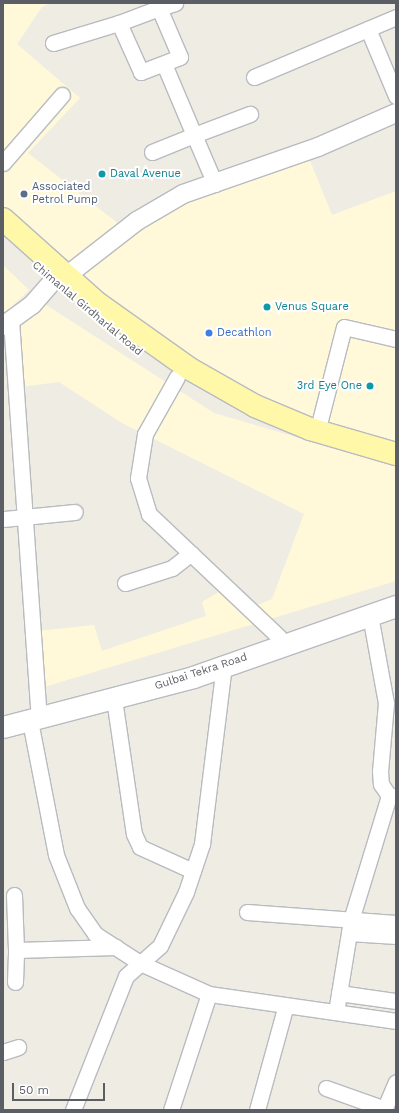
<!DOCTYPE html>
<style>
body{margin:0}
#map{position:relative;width:399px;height:1113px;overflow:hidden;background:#efede3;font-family:"Work Sans",sans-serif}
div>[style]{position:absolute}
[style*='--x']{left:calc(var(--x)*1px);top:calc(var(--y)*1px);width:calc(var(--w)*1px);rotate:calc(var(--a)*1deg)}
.commercial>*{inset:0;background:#fff9d9}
.roads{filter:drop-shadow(1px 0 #b8bbc0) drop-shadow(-1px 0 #b8bbc0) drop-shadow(0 1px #b8bbc0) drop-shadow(0 -1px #b8bbc0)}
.minor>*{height:15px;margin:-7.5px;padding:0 7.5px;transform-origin:7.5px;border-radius:7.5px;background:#fff}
.tertiary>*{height:18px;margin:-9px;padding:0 9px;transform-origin:9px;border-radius:9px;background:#fff}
.secondary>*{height:21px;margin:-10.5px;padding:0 10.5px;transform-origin:10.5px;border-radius:10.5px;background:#fff}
.primary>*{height:22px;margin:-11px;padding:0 11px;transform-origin:11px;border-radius:11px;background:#fff8a9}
.dots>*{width:11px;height:11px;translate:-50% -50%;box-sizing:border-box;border:2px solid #fff;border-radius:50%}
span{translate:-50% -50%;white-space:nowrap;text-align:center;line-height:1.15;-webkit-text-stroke:4px #fff;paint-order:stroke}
.culture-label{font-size:11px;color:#0d838f}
.left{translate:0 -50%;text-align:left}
.right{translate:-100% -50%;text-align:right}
.service-label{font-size:11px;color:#4e5e75}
.street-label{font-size:11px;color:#5b5f65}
.shop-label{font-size:11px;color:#366cbe}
.frame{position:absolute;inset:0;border:4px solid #5b5f65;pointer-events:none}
.scale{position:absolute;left:12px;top:1083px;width:93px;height:18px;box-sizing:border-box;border:2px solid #5b5f65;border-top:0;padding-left:5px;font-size:12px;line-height:14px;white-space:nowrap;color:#5b5f65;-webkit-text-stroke:3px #fff;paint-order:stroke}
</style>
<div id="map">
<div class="commercial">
<i style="clip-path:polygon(3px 3px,50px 3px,42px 7px,17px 44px,80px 98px,28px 153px,120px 225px,68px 267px,3px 208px)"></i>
<i style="clip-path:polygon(308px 156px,332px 215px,396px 191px,396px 442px,302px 418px,187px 360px,75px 276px,140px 227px,188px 198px)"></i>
<i style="clip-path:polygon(3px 265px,29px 290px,3px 315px)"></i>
<i style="clip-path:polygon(40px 301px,214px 413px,396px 466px,396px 581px,44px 687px,37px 631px,94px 625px,102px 651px,206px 616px,202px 602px,224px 589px,246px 610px,272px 599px,304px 514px,122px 423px,59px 382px,21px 387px,13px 323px)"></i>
</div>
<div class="roads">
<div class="minor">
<i style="--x:159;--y:8;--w:53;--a:66.8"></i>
<i style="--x:180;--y:57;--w:42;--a:159"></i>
<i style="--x:141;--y:72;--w:54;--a:-114.2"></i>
<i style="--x:119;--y:23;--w:43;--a:-20.6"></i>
<i style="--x:159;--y:8;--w:17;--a:-17"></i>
<i style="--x:368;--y:29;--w:73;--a:67.3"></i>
<i style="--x:53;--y:43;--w:69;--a:-16.9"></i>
<i style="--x:254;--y:77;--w:154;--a:-22.9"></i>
<i style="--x:152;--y:152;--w:45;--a:-22"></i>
<i style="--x:194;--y:135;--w:77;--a:-112.9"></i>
<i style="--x:3;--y:163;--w:90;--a:-49.1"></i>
<i style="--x:215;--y:184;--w:53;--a:-113.2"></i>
<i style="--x:194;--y:135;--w:60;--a:-20.6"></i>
<i style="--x:11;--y:320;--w:389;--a:86"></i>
<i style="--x:177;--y:377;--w:65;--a:119.3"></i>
<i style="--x:145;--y:434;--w:45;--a:99"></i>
<i style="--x:138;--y:478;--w:38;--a:73"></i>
<i style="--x:149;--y:514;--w:179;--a:43.4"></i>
<i style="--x:317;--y:432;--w:108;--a:-75.6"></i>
<i style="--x:344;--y:327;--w:53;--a:13"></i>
<i style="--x:3;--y:519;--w:72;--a:-5.6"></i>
<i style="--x:125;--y:583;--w:49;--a:-17.7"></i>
<i style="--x:172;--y:568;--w:24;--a:-38"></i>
<i style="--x:370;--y:615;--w:89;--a:79.7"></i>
<i style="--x:386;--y:703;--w:68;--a:95"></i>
<i style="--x:380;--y:771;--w:13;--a:86"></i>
<i style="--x:381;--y:784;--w:14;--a:56"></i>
<i style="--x:114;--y:699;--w:136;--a:81.6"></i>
<i style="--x:134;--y:834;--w:14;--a:65"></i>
<i style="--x:140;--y:847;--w:58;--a:24.4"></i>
<i style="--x:30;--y:721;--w:136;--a:79"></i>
<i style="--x:56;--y:855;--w:57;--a:68.4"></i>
<i style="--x:77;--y:908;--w:32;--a:55"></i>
<i style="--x:95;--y:934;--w:54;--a:32.8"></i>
<i style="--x:140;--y:963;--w:76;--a:24.2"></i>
<i style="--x:209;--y:994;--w:189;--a:8.2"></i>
<i style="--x:14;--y:895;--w:55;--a:87.9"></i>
<i style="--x:247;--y:912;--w:149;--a:4.2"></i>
<i style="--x:349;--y:933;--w:47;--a:3.7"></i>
<i style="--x:15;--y:982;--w:32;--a:-88"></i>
<i style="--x:16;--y:950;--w:100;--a:-1.7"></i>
<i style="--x:339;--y:993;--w:58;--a:8"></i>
<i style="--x:336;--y:1012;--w:93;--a:-80.7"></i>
<i style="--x:351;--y:920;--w:130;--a:-73"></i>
<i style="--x:389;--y:796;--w:7;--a:0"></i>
<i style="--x:3;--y:1052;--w:16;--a:-18"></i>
<i style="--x:326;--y:1088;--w:63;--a:19.6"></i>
<i style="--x:73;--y:1110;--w:144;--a:-68.4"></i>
<i style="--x:126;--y:976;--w:45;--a:-41.4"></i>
<i style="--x:160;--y:946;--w:60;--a:-64.3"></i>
<i style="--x:186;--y:892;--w:51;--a:-71.6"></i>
<i style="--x:202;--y:844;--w:179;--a:-83"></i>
<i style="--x:171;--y:1110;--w:122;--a:-71.9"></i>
<i style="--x:257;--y:1110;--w:106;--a:-74.6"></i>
<i style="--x:384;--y:1110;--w:30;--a:-67"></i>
</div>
<div class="tertiary">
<i style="--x:65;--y:277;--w:91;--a:-37.9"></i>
<i style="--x:137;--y:221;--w:53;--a:-30.4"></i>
<i style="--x:183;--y:194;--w:143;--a:-19.2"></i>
<i style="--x:318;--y:147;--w:85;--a:-23.6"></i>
<i style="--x:3;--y:326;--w:36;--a:-36"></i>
<i style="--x:32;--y:305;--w:30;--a:-49"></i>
</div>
<div class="secondary">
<i style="--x:3;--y:727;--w:196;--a:-14.7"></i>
<i style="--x:193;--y:677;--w:215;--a:-19.3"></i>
</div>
<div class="primary">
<i style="--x:3;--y:219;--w:126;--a:41.8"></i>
<i style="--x:97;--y:303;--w:114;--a:35.4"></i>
<i style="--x:190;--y:369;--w:75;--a:29.6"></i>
<i style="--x:255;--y:406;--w:60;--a:22.7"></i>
<i style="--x:310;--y:429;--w:90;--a:16.2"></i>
</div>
</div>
<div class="dots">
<i style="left:102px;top:174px;background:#0f9aa8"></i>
<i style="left:24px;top:194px;background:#5c6f8a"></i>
<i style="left:267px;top:307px;background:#0f9aa8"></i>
<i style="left:209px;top:333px;background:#3f7fe0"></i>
<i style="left:370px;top:386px;background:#0f9aa8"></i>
</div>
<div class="culture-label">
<span class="left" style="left:110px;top:174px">Daval Avenue</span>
<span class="left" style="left:275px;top:307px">Venus Square</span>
<span class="right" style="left:362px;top:386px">3rd Eye One</span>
</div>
<div class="service-label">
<span class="left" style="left:32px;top:194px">Associated<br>Petrol Pump</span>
</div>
<div class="street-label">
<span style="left:87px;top:309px;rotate:40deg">Chimanlal Girdharlal Road</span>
<span style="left:201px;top:672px;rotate:-18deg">Gulbai Tekra Road</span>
</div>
<div class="shop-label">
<span class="left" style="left:217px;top:333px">Decathlon</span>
</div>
<div class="frame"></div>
<div class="scale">50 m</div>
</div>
